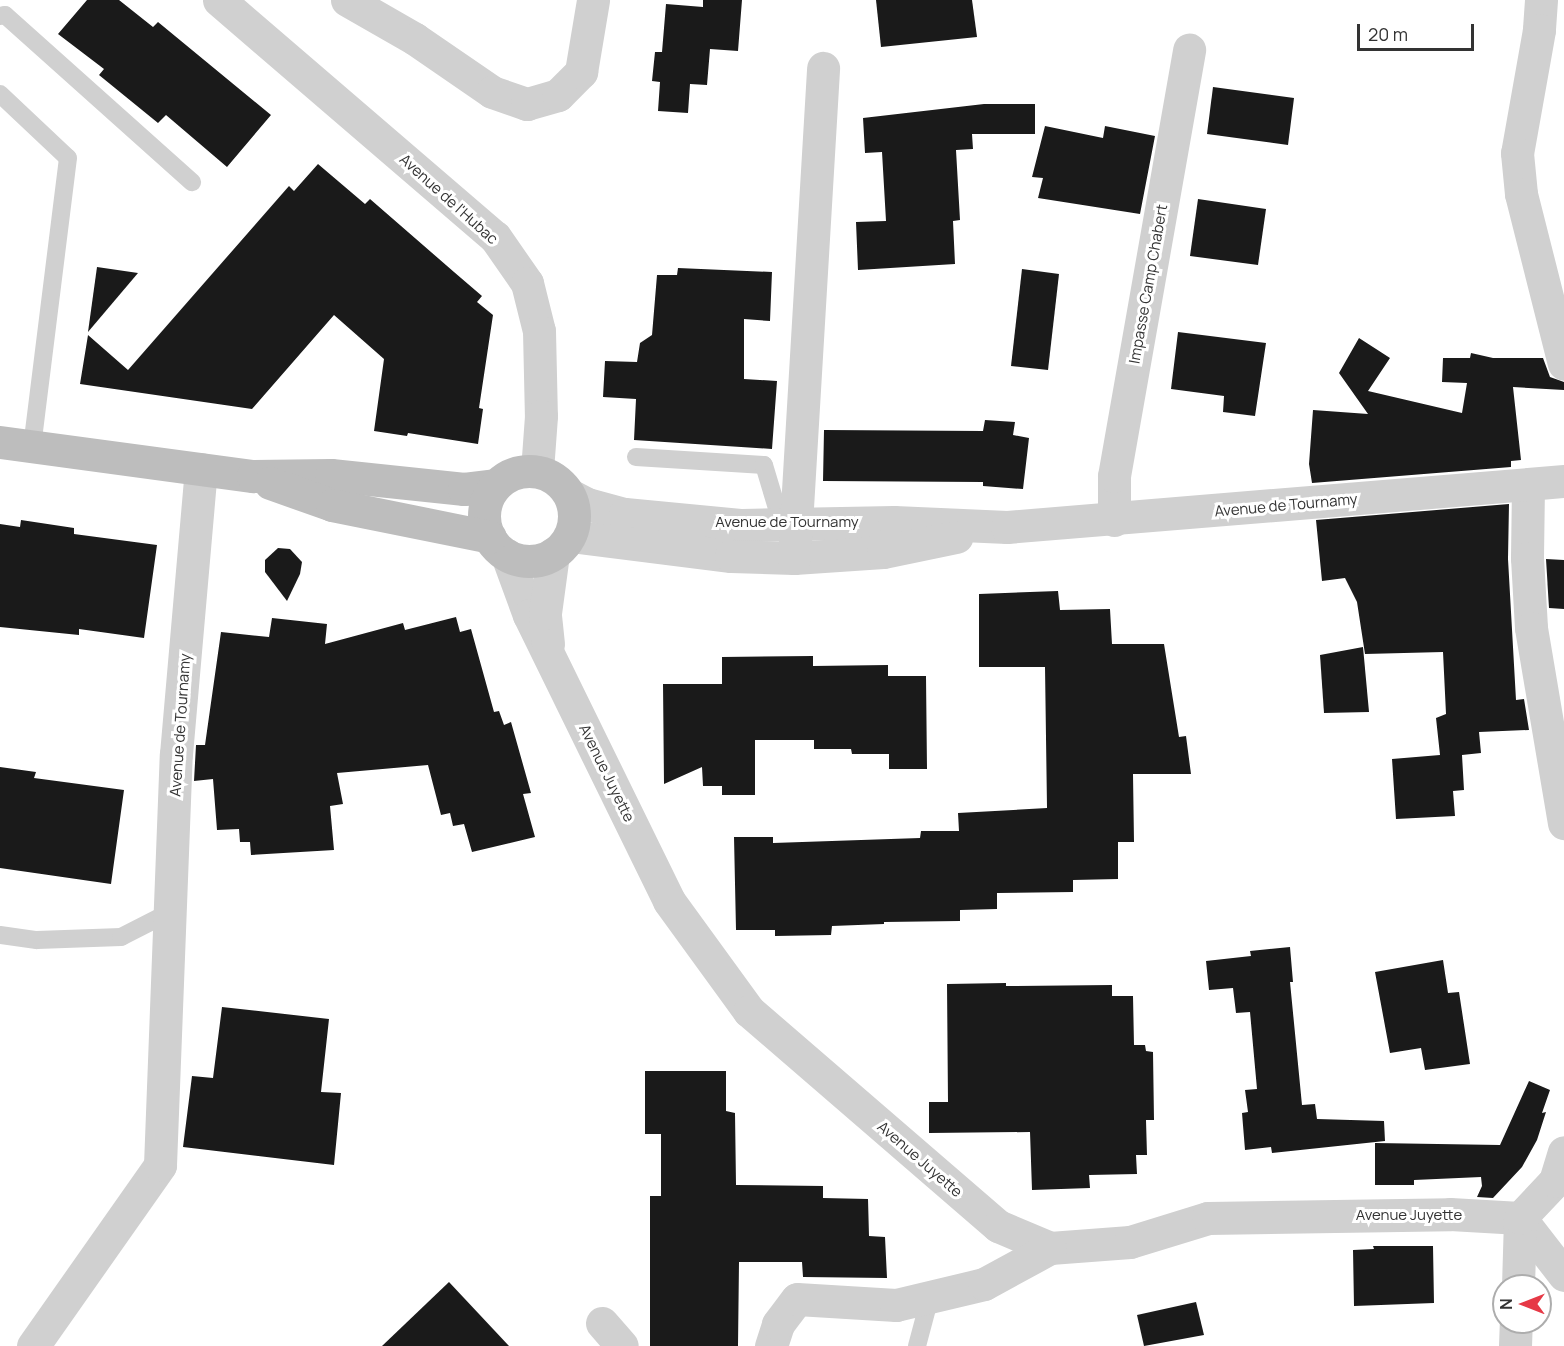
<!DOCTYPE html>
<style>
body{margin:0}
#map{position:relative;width:1564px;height:1346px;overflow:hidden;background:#fff;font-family:Manrope,sans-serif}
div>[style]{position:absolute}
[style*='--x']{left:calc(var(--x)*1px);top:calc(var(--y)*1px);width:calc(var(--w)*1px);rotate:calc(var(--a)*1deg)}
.building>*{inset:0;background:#1a1a1a}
.lane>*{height:18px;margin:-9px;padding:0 9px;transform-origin:9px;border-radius:9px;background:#d0d0d0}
.street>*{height:33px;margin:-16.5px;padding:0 16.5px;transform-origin:16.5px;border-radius:16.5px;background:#d0d0d0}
.secondary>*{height:33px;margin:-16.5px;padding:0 16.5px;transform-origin:16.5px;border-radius:16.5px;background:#bdbdbd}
.secondary>.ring{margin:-16.5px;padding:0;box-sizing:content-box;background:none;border:33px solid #bdbdbd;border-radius:50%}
span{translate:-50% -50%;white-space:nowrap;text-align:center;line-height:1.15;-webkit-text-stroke:6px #fff;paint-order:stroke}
.street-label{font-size:15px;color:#333}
.north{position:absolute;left:1492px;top:1274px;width:60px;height:60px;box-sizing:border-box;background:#fff;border:2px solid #adadad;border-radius:50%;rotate:270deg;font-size:16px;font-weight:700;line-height:24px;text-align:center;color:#333}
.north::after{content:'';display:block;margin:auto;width:21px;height:27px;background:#e63946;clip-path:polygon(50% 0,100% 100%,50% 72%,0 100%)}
.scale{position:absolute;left:1357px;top:24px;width:117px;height:27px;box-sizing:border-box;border:3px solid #333;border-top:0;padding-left:8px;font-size:18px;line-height:21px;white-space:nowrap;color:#333;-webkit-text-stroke:4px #fff;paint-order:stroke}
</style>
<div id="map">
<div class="building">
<i style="clip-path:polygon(87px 0,119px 0,153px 27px,158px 22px,271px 115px,227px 167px,166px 115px,158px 123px,99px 75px,104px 69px,58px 34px)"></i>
<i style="clip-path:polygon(703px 0,742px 0,738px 51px,710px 49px,707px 85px,690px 84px,688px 113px,658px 111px,660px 82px,652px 81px,655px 52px,662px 52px,666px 4px,703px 7px)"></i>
<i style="clip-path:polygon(876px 0,972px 0,977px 37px,881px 47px)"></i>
<i style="clip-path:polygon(1213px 87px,1294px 98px,1288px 145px,1207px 134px)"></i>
<i style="clip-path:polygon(984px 104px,1035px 104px,1035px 134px,972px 134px,973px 149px,956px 150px,960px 220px,953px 221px,955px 264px,858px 270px,856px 222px,886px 221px,882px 152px,865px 153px,863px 118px)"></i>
<i style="clip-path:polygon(1045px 126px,1103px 138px,1105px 126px,1155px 136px,1140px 214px,1038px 198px,1043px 178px,1032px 177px)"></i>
<i style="clip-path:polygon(318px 164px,365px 204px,370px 199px,454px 272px,482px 296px,477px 302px,493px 315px,479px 408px,483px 409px,478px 444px,408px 433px,407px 436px,374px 431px,384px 359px,334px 315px,252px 409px,80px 384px,88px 335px,128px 370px,289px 186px,294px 191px)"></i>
<i style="clip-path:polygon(1198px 199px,1266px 209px,1258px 265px,1190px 256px)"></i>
<i style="clip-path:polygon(97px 267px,138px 273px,88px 332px)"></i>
<i style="clip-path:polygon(678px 268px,772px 272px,770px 321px,744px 319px,744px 379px,777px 381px,772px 449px,634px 440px,636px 399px,603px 397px,605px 361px,637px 362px,640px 343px,652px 335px,657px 275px,677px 275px)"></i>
<i style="clip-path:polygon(1022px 269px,1059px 274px,1048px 370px,1011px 366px)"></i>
<i style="clip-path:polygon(1178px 332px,1266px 343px,1255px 416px,1223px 412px,1224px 396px,1171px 389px)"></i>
<i style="clip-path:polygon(1359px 338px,1390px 358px,1368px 391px,1462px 413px,1467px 383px,1442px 382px,1443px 358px,1470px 358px,1471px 353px,1493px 358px,1543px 358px,1550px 377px,1564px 382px,1564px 390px,1513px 387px,1521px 460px,1511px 461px,1511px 467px,1312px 483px,1309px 464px,1313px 410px,1368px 414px,1339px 373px)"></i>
<i style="clip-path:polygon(985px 420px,1015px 422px,1013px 435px,1029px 438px,1023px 489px,983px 486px,983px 482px,823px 481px,824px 430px,983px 431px)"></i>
<i style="clip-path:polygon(1509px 504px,1508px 559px,1516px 700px,1524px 699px,1529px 730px,1479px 732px,1481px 753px,1462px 755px,1464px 790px,1453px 791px,1455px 816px,1396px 819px,1392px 759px,1440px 755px,1436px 718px,1446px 714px,1443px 652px,1365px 654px,1357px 602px,1345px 578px,1322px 581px,1316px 520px)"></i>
<i style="clip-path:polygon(21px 520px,74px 528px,74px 534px,157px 545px,144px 638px,79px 629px,79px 635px,0 627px,0 524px,20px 527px)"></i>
<i style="clip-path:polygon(278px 548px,290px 549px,302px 562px,300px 574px,287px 601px,265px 572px,265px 560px)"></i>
<i style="clip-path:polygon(1546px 559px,1564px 560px,1564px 609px,1549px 608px)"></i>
<i style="clip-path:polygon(1058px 591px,1060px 610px,1110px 609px,1112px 644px,1164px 644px,1179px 737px,1186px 736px,1191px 774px,1133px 774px,1134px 842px,1118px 842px,1118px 879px,1073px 880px,1073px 892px,997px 893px,997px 909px,960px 910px,960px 921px,884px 922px,884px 924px,832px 926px,831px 935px,775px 936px,775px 930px,736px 930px,734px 837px,773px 837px,773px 843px,920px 838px,921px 831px,959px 831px,958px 813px,1047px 808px,1045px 667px,979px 667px,979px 594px)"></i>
<i style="clip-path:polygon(456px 617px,460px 632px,471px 629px,494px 712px,499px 711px,504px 725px,511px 722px,531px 793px,523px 794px,535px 837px,472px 852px,464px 824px,453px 826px,450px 813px,441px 815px,428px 765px,337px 773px,343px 804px,330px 806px,334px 850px,251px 855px,250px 842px,240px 842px,239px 829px,217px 830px,213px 779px,194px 781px,196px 745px,205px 745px,221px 632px,269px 637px,272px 618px,327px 624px,325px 644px,403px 623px,405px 630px)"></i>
<i style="clip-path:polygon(1363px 647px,1369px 712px,1324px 713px,1320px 655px)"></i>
<i style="clip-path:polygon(813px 656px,813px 666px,888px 665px,888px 676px,926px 676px,927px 769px,889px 769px,889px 754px,852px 754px,851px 749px,814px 749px,814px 740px,755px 740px,755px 795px,722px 795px,722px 786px,703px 786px,702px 767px,664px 784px,663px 684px,722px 684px,722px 657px)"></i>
<i style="clip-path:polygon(0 767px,36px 772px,34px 778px,124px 790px,111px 884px,0 868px)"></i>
<i style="clip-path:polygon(1290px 947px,1293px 982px,1290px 982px,1302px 1105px,1315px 1104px,1317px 1119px,1384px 1121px,1385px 1141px,1272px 1153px,1271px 1147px,1245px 1150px,1242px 1113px,1248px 1112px,1245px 1090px,1257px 1089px,1250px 1012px,1236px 1013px,1233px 988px,1209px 990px,1206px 961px,1251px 956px,1250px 951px)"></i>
<i style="clip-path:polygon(1443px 960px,1448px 993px,1459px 992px,1470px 1064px,1425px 1070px,1421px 1048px,1390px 1053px,1375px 972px)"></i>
<i style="clip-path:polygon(1006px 983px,1006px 986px,1112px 985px,1112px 996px,1133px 996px,1134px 1045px,1145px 1045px,1146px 1051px,1153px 1052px,1154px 1120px,1146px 1120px,1147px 1155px,1136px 1155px,1137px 1174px,1089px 1175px,1090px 1188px,1032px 1190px,1030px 1132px,929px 1133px,929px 1102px,948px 1102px,947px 984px)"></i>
<i style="clip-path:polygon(222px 1007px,329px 1019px,321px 1092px,341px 1093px,334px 1165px,183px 1147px,192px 1076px,213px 1078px)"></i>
<i style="clip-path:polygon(645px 1071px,726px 1071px,726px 1111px,735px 1113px,736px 1185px,823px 1186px,823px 1198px,868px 1199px,869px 1236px,885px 1237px,887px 1278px,803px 1277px,802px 1262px,739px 1262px,738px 1346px,650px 1346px,650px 1196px,661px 1196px,661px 1134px,645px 1134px)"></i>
<i style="clip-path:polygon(1529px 1081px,1550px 1090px,1542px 1113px,1546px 1112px,1537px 1140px,1522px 1167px,1493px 1198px,1477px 1197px,1482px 1186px,1481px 1177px,1414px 1180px,1414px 1185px,1375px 1185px,1375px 1143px,1500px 1145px)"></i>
<i style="clip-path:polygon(1373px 1246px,1433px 1246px,1434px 1303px,1354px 1306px,1353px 1250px,1374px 1249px)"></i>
<i style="clip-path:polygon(449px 1282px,509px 1346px,382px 1346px)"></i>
<i style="clip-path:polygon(1196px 1302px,1204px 1335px,1144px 1346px,1137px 1315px)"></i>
</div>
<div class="lane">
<i style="--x:0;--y:16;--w:5;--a:-11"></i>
<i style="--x:5;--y:15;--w:251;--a:41.8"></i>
<i style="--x:0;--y:94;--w:93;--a:43.3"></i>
<i style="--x:68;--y:158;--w:289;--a:97.1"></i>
<i style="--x:636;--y:457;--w:128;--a:3.6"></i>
<i style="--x:764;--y:465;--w:63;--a:73.3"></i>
<i style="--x:0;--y:935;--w:37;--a:8"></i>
<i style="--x:37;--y:940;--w:84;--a:-2"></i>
<i style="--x:121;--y:937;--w:55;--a:-27"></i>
<i style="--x:917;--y:1346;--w:51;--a:-75.1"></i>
</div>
<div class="street">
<i style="--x:219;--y:0;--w:364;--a:40.7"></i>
<i style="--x:495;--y:237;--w:56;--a:55.2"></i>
<i style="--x:527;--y:283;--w:49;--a:76"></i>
<i style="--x:539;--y:331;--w:85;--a:88.7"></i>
<i style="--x:541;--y:416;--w:55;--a:94.2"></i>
<i style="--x:347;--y:0;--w:78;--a:29.8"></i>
<i style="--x:415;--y:39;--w:93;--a:34.5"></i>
<i style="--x:492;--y:92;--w:37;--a:19"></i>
<i style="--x:527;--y:104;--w:32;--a:-16"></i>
<i style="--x:558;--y:95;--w:33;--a:-45"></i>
<i style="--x:581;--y:72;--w:73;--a:-80.5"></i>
<i style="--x:1541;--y:0;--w:30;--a:94"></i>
<i style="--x:1539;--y:30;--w:125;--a:100.1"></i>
<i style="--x:1517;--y:153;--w:41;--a:84.4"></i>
<i style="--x:1521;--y:194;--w:175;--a:75.8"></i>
<i style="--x:1528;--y:485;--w:73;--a:90.8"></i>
<i style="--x:1527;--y:558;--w:70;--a:86.7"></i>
<i style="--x:1531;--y:628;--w:198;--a:80.4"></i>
<i style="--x:570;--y:495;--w:19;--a:28"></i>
<i style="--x:587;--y:504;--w:39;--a:15"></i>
<i style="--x:625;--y:514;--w:118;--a:5.4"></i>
<i style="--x:742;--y:525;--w:152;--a:-1.1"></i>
<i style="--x:894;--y:522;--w:113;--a:2.5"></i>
<i style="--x:1007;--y:527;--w:559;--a:-4.72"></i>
<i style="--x:1114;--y:520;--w:44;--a:-90"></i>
<i style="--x:1114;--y:476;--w:433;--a:-80"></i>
<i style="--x:570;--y:536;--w:162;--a:7.1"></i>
<i style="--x:731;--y:556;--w:63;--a:1.8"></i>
<i style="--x:794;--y:558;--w:89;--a:-3.9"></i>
<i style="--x:883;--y:552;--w:75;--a:-11.6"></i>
<i style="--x:507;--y:555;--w:64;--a:69.9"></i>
<i style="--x:529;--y:615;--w:318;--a:63.9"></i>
<i style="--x:669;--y:901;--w:136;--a:54"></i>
<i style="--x:749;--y:1011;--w:329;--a:40.8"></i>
<i style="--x:998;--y:1226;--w:56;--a:22.9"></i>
<i style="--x:1050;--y:1248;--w:80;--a:-4.3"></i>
<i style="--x:1130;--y:1242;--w:82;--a:-17.1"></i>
<i style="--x:1208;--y:1218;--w:242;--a:-0.9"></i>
<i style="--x:1450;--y:1214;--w:70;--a:3.3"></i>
<i style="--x:1520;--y:1218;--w:72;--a:52.3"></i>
<i style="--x:794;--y:558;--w:491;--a:-86.6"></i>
<i style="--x:548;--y:644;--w:31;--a:-96"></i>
<i style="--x:545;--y:613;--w:60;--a:-82.3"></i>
<i style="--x:1518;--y:1286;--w:68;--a:-88.3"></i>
<i style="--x:1520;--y:1218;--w:51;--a:-46.6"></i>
<i style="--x:1555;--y:1181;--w:30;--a:-73"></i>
<i style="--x:602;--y:1323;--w:30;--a:49"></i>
<i style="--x:33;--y:1346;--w:221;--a:-54.9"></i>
<i style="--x:160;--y:1165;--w:411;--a:-87.8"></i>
<i style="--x:176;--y:754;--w:286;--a:-85"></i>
<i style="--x:771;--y:1346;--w:23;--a:-72"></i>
<i style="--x:778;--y:1324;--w:31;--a:-53"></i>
<i style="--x:797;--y:1299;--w:99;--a:3.5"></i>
<i style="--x:896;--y:1305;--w:90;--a:-13.4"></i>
<i style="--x:984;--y:1284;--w:75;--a:-28.6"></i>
<i style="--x:1515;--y:1346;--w:24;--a:-88"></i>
</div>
<div class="secondary">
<i style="--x:0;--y:442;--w:255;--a:7.7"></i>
<i style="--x:253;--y:476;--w:78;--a:-0.7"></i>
<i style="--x:331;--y:475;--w:134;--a:6"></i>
<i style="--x:464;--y:489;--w:31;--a:-7"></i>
<i class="ring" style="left:484px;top:471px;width:57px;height:57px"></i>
<i style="--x:270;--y:483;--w:66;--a:19.5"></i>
<i style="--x:332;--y:505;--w:161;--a:11.4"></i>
</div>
<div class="street-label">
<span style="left:449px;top:199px;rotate:42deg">Avenue de l'Hubac</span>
<span style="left:1148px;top:284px;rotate:-80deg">Impasse Camp Chabert</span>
<span style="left:1286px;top:505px;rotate:-5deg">Avenue de Tournamy</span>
<span style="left:787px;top:522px">Avenue de Tournamy</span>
<span style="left:180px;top:725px;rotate:-86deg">Avenue de Tournamy</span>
<span style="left:607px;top:773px;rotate:64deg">Avenue Juyette</span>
<span style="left:920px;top:1159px;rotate:41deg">Avenue Juyette</span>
<span style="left:1409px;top:1215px">Avenue Juyette</span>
</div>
<div class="north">N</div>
<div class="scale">20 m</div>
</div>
